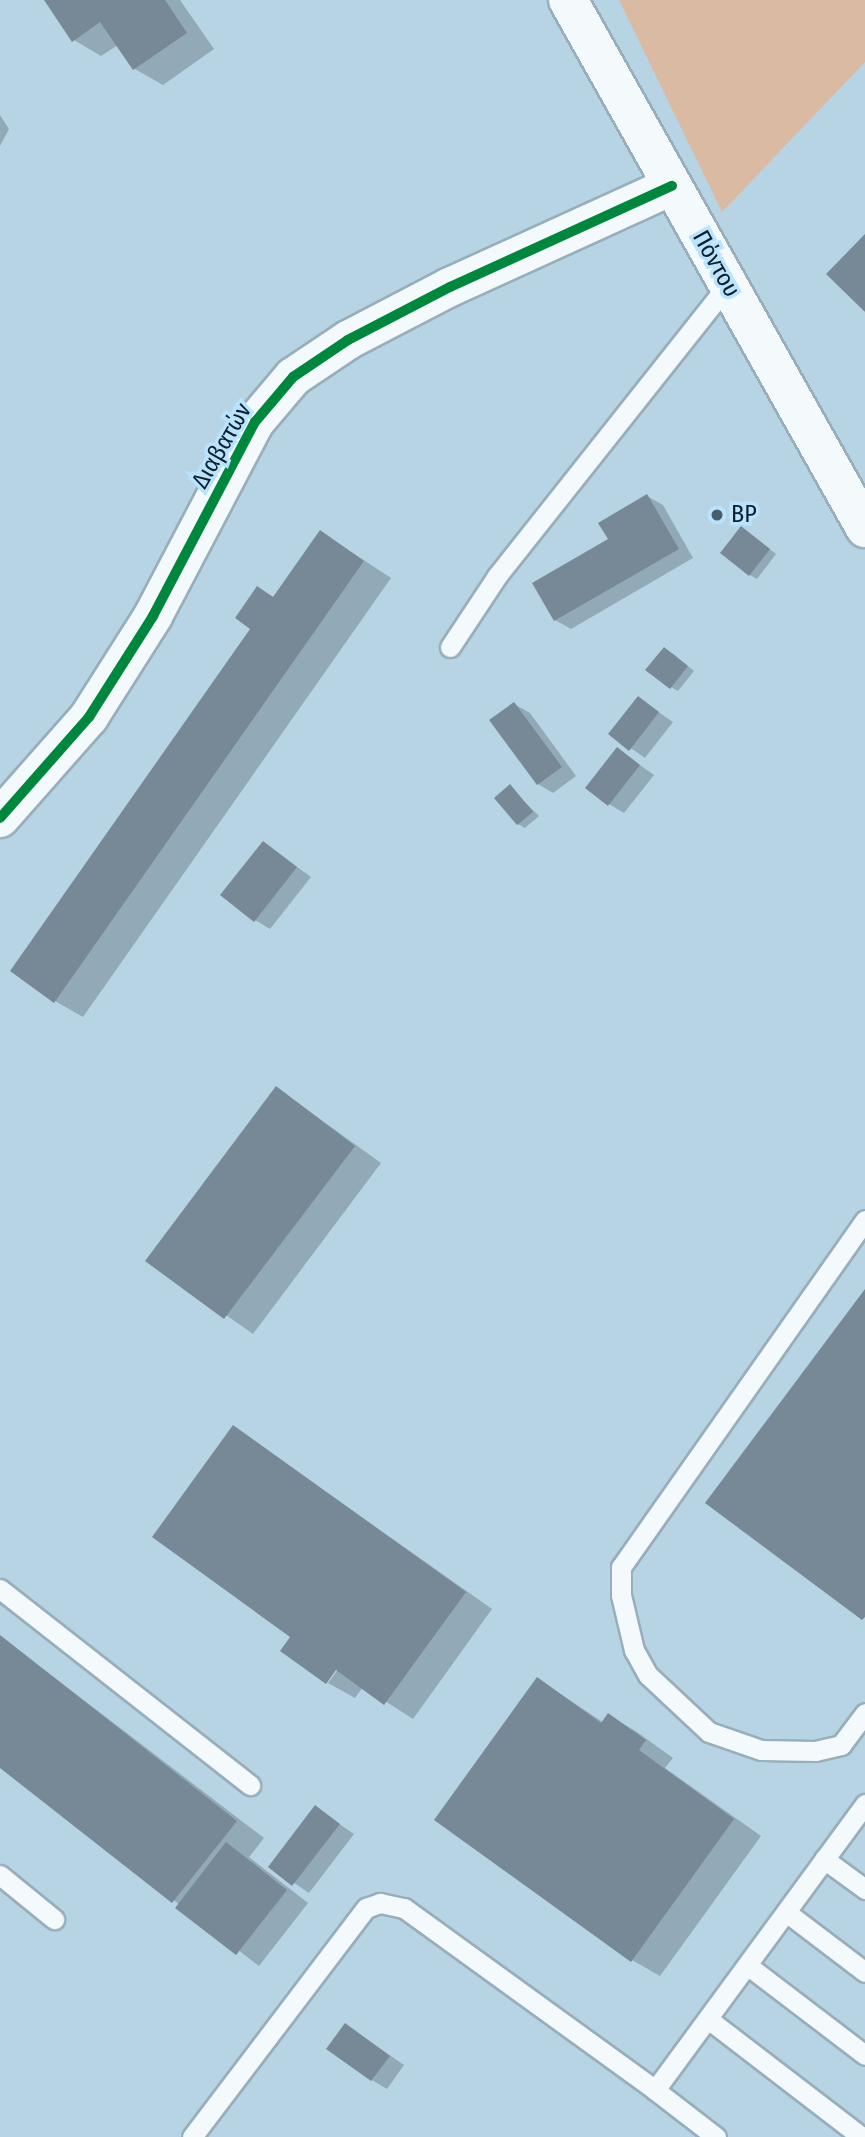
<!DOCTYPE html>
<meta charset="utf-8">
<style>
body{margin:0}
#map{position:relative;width:865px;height:2137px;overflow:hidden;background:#b7d4e5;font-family:"Fira Sans Condensed",sans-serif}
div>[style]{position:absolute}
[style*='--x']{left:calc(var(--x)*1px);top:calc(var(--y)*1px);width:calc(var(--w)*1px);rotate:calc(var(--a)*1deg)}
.green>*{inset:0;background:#dabaa2}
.shadow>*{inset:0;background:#0003}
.building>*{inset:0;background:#778997}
.roads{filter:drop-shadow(2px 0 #97aebb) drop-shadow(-2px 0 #97aebb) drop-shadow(0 2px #97aebb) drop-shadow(0 -2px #97aebb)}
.service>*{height:19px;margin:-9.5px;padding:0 9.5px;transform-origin:9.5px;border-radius:9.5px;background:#f4f9fb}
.minor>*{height:38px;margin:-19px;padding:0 19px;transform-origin:19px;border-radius:19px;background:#f4f9fb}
.tertiary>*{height:38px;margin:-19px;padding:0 19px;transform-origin:19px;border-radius:19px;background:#f4f9fb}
.cycleway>*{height:10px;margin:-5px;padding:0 5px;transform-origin:5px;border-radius:5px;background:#00873e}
.dots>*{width:19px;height:19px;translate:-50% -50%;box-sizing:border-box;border:4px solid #bae3fd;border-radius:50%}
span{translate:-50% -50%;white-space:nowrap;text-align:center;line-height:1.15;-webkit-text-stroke:7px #bae3fd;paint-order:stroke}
.street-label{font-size:24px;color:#0b202c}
.poi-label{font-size:24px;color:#0b202c}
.left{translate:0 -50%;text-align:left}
</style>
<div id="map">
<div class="green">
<i style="clip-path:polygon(619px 0,865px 0,865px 62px,722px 212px)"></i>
</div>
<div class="shadow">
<i style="clip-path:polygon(46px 0,180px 0,214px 49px,163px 85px,135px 69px,118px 45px,101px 56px,74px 40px)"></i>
<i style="clip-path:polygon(0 115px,9px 129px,0 146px)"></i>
<i style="clip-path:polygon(647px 496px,663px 505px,693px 558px,571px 629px,555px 620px)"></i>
<i style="clip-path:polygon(742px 528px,776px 554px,757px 579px,750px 575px)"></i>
<i style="clip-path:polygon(321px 532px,391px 578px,83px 1017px,55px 1001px,253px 629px,258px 588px,275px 598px)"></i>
<i style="clip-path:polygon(672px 653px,694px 671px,678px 691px,671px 687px)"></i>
<i style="clip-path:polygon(638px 698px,673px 722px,645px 758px,611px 734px)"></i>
<i style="clip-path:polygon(514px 704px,530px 713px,576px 776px,553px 793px,538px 784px)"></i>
<i style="clip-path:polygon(617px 749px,654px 775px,624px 813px,609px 804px)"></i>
<i style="clip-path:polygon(510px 787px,539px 816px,525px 828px,518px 824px)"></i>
<i style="clip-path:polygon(264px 843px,311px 877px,270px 929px,255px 920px)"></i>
<i style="clip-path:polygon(277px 1088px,381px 1163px,253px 1334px,148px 1260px)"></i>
<i style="clip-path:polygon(234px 1427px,492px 1609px,413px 1719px,363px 1687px,355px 1698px,328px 1683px,342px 1664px,292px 1637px)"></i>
<i style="clip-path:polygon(0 1636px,264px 1838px,249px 1857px,308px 1903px,259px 1966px,0 1766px)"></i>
<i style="clip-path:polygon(538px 1679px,604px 1723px,609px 1716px,637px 1732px,673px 1758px,665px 1768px,761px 1836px,660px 1976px,632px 1960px)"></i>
<i style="clip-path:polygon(316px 1808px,354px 1834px,309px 1893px,271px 1867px)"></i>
<i style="clip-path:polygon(346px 2025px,404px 2065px,387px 2089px,372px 2080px)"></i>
</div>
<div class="building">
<i style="clip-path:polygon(44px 0,165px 0,187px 33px,133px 70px,100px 22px,72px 42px)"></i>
<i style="clip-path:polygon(865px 234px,865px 312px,826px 274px)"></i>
<i style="clip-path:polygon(647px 494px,679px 549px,554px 621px,532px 583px,608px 539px,598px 523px)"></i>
<i style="clip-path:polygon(741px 526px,770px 549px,749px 576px,720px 553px)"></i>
<i style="clip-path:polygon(320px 530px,364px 561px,54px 1003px,10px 971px,250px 629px,235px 618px,257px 586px,273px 597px)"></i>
<i style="clip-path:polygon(664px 647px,688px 666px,670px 689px,645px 670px)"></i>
<i style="clip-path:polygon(638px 696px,659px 712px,629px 751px,608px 734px)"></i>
<i style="clip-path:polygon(514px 702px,562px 767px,537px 785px,489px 720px)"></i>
<i style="clip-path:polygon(617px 747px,640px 765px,608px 806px,585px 788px)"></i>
<i style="clip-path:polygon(510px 784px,533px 812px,517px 825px,494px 798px)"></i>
<i style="clip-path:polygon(263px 841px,297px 867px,254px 922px,220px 895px)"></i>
<i style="clip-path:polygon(276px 1086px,355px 1146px,224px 1319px,145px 1261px)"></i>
<i style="clip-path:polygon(865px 1289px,865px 1617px,862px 1620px,705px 1503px)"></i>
<i style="clip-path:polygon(233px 1425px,466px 1592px,384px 1705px,336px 1670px,326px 1684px,280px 1651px,290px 1637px,152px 1537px)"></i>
<i style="clip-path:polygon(0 1635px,237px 1821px,172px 1903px,0 1768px)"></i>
<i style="clip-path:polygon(537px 1677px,601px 1723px,608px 1713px,646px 1740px,639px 1750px,734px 1819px,631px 1962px,434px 1820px)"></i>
<i style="clip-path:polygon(315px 1805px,340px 1824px,292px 1886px,268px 1867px)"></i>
<i style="clip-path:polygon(226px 1842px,287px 1890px,236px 1955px,175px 1908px)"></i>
<i style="clip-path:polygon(345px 2023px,390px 2056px,371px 2081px,326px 2049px)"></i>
</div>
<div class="roads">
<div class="service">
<i style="--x:450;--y:647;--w:85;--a:-56.5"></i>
<i style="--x:497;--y:576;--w:372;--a:-51.6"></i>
<i style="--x:865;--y:1220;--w:424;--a:125.1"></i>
<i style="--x:621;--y:1567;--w:28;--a:90"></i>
<i style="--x:621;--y:1595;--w:57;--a:76.7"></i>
<i style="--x:634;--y:1650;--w:29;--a:61"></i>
<i style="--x:648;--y:1675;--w:83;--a:43.1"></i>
<i style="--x:709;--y:1732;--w:55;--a:19.1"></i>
<i style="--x:761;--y:1750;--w:54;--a:1.1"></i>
<i style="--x:815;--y:1751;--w:27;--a:-13"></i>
<i style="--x:841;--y:1745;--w:40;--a:-53"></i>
<i style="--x:0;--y:1589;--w:318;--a:38.1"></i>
<i style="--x:824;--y:1859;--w:51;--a:36.2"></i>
<i style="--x:0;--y:1875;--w:70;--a:39.2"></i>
<i style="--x:786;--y:1912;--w:99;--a:37.2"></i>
<i style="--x:747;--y:1965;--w:148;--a:37.3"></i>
<i style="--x:708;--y:2019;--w:194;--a:37.5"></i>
<i style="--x:655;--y:2090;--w:77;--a:37.6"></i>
<i style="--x:192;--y:2137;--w:288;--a:-52.8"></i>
<i style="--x:366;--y:1908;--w:15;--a:-20"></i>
<i style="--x:380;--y:1903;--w:25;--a:12"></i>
<i style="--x:404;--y:1908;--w:310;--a:35.9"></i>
<i style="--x:655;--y:2090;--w:355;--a:-53.7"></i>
</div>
<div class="minor">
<i style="--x:0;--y:818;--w:135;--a:-48.6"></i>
<i style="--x:89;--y:717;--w:120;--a:-57.6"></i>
<i style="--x:153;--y:616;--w:219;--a:-62.3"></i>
<i style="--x:255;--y:422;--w:59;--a:-49.8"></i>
<i style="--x:293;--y:377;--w:66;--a:-33.9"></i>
<i style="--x:348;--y:340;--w:115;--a:-27.5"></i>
<i style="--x:450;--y:287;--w:244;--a:-24.5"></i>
</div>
<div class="tertiary">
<i style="--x:568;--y:0;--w:606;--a:60.64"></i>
</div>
</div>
<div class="cycleway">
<i style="--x:0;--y:818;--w:135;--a:-48.6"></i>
<i style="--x:89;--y:717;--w:120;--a:-57.6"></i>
<i style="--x:153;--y:616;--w:219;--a:-62.3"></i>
<i style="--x:255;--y:422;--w:59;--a:-49.8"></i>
<i style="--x:293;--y:377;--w:66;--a:-33.9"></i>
<i style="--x:348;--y:340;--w:115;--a:-27.5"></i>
<i style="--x:450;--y:287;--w:244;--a:-24.5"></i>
</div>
<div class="dots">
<i style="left:717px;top:515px;background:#475f6d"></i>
</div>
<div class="street-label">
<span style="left:716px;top:264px;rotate:61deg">Πόντου</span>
<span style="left:222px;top:446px;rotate:-60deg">Διαβατών</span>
</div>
<div class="poi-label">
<span class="left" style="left:731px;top:515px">BP</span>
</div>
</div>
